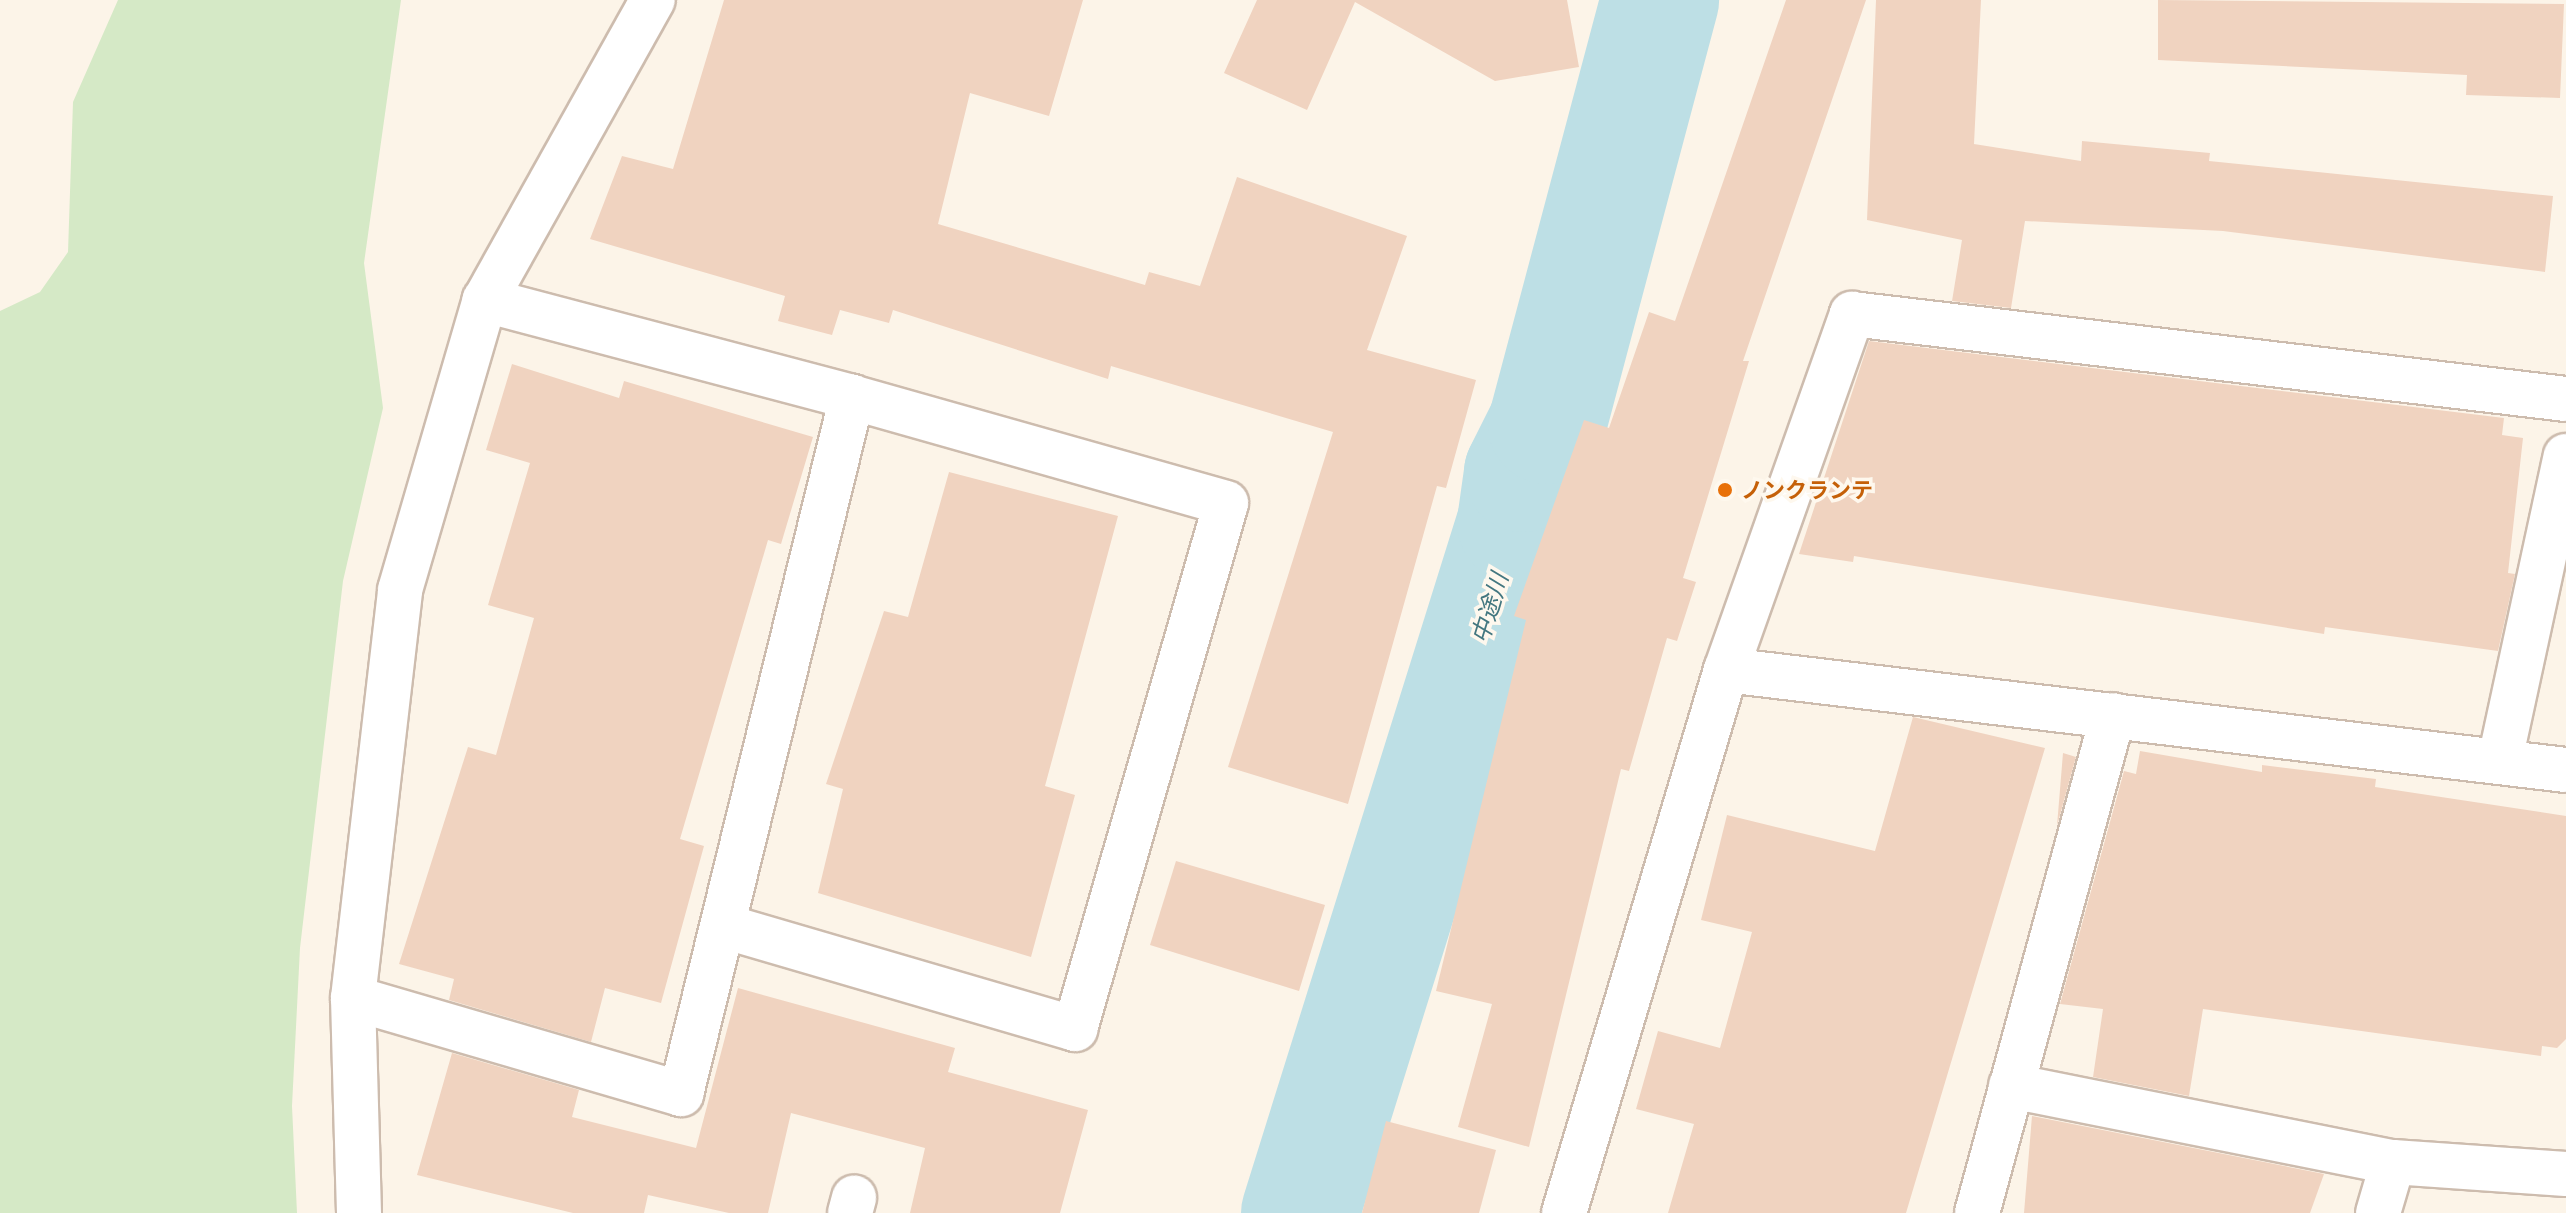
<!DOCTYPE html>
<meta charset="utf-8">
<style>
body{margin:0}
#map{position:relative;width:2566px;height:1213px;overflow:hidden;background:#fcf4e8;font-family:"Noto Sans","Noto Sans JP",sans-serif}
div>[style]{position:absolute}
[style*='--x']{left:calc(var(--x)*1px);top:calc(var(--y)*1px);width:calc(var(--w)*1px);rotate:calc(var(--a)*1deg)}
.green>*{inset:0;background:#d5e9c6}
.river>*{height:118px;margin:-59px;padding:0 59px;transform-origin:59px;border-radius:59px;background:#bddfe5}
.building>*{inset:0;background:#f0d3c0}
.roads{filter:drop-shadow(2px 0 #cdbcae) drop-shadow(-2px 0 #cdbcae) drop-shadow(0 2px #cdbcae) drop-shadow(0 -2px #cdbcae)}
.minor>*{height:44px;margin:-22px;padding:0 22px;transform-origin:22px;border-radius:22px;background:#fff}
.tertiary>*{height:44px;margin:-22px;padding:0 22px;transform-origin:22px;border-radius:22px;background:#fff}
.dots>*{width:22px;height:22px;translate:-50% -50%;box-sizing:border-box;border:4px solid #fef8ee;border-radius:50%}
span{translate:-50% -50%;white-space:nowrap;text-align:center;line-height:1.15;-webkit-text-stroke:7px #fef8ee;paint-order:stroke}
.food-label{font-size:22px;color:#c56008;font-weight:700}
.left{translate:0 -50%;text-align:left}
.water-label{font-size:24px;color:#437780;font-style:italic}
</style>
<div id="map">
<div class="green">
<i style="clip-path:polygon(118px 0,401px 0,364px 263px,383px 408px,343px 581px,300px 948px,292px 1106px,297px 1213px,0 1213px,0 311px,40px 292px,68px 252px,73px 102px)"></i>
</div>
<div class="river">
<i style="--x:1300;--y:1213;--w:723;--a:-72.62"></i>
<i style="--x:1516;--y:523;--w:50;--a:-82"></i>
<i style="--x:1523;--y:473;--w:54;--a:-63.4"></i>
<i style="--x:1547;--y:425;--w:440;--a:-75.1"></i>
</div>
<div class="building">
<i style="clip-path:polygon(724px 0,1083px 0,1049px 116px,970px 93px,938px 224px,1145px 285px,1149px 272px,1200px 286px,1237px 177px,1407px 236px,1367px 350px,1476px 380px,1446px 488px,1437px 486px,1348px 804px,1228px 767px,1333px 432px,1111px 366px,1108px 379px,893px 310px,889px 323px,840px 310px,832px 335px,778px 321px,785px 296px,590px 239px,622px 156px,673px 169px)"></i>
<i style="clip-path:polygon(1257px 0,1567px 0,1579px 67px,1495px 81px,1355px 2px,1307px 110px,1224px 73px)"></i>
<i style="clip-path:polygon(1786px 0,1866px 0,1743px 361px,1749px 361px,1683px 578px,1696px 582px,1677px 641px,1667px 638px,1629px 771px,1621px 769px,1529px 1147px,1458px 1127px,1492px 1004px,1436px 991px,1526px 620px,1514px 616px,1584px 420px,1609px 428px,1649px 312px,1675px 321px)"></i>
<i style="clip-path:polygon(1876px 0,1981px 0,1974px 144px,2081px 161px,2082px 141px,2210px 153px,2209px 161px,2553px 196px,2545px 272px,2223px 231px,2025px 221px,2011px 308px,1952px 301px,1962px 240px,1867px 220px)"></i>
<i style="clip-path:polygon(2158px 0,2564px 4px,2560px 98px,2466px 95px,2467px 75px,2158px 60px)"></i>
<i style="clip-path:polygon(1869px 341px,2504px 418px,2502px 435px,2523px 438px,2508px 573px,2515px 574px,2498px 651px,2325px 627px,2324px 634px,1854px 556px,1853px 562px,1799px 554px)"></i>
<i style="clip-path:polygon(512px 364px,619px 398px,624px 381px,813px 437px,781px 544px,768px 540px,680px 839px,704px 846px,661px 1003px,605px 988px,591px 1042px,449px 1000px,454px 979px,399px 964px,468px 747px,496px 755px,534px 618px,488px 605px,530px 463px,486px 450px)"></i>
<i style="clip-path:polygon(949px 472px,1118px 516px,1045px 786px,1075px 795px,1031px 957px,818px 893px,843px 789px,826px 784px,884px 611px,908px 617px)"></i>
<i style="clip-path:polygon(1913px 717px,2045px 748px,1906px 1213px,1668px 1213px,1694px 1124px,1636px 1109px,1658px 1031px,1720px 1048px,1752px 932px,1701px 920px,1727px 815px,1875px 851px)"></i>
<i style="clip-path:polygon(2140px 751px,2262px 772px,2262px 765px,2376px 779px,2375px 787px,2566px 816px,2566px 1039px,2557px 1048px,2542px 1046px,2541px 1056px,2203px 1009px,2189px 1096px,2093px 1077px,2103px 1009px,2060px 1004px,2124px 771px,2136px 774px)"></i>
<i style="clip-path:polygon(2063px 753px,2076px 757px,2057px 826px)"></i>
<i style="clip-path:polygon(1176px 861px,1325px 905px,1299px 991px,1150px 945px)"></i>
<i style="clip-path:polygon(738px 988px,955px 1048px,948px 1072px,1088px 1110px,1060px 1213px,910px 1213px,925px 1148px,791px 1113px,768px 1213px,729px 1213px,648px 1195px,644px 1213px,573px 1213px,417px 1175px,452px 1053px,579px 1090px,572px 1117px,696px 1148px)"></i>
<i style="clip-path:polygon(2032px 1116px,2324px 1174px,2310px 1213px,2024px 1213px)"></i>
<i style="clip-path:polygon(1386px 1121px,1496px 1150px,1479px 1213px,1362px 1213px)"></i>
</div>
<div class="roads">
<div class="minor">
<i style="--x:1726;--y:670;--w:846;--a:6.79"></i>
<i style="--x:2500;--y:760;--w:311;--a:-77.8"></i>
<i style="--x:727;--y:927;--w:363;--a:16.3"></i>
<i style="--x:1075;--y:1029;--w:547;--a:-73.98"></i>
<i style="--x:1226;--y:503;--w:389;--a:-164.2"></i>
<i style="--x:353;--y:998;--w:342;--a:16.3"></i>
<i style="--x:681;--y:1094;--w:718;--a:-76.22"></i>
<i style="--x:852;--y:397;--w:380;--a:-165.2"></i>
<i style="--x:2011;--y:1086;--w:389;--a:11.3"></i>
<i style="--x:2393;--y:1162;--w:53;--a:106.4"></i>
<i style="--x:2393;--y:1162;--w:173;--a:4"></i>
<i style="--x:850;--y:1213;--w:16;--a:-75"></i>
<i style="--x:1564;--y:1213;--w:567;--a:-73.39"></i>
<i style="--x:1726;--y:670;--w:378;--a:-70.5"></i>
<i style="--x:1852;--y:314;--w:719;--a:6.79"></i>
<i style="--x:1977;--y:1213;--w:516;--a:-74.73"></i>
</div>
<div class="tertiary">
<i style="--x:359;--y:1213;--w:215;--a:-91.6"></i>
<i style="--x:353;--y:998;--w:411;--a:-83.4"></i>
<i style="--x:400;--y:590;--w:302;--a:-73.7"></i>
<i style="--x:485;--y:300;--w:344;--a:-60.8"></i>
</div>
</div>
<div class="dots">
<i style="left:1725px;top:490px;background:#e8710a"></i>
</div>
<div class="food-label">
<span class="left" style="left:1741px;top:490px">ノンクランテ</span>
</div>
<div class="water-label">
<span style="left:1489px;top:608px;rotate:-73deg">中途川</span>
</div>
</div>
